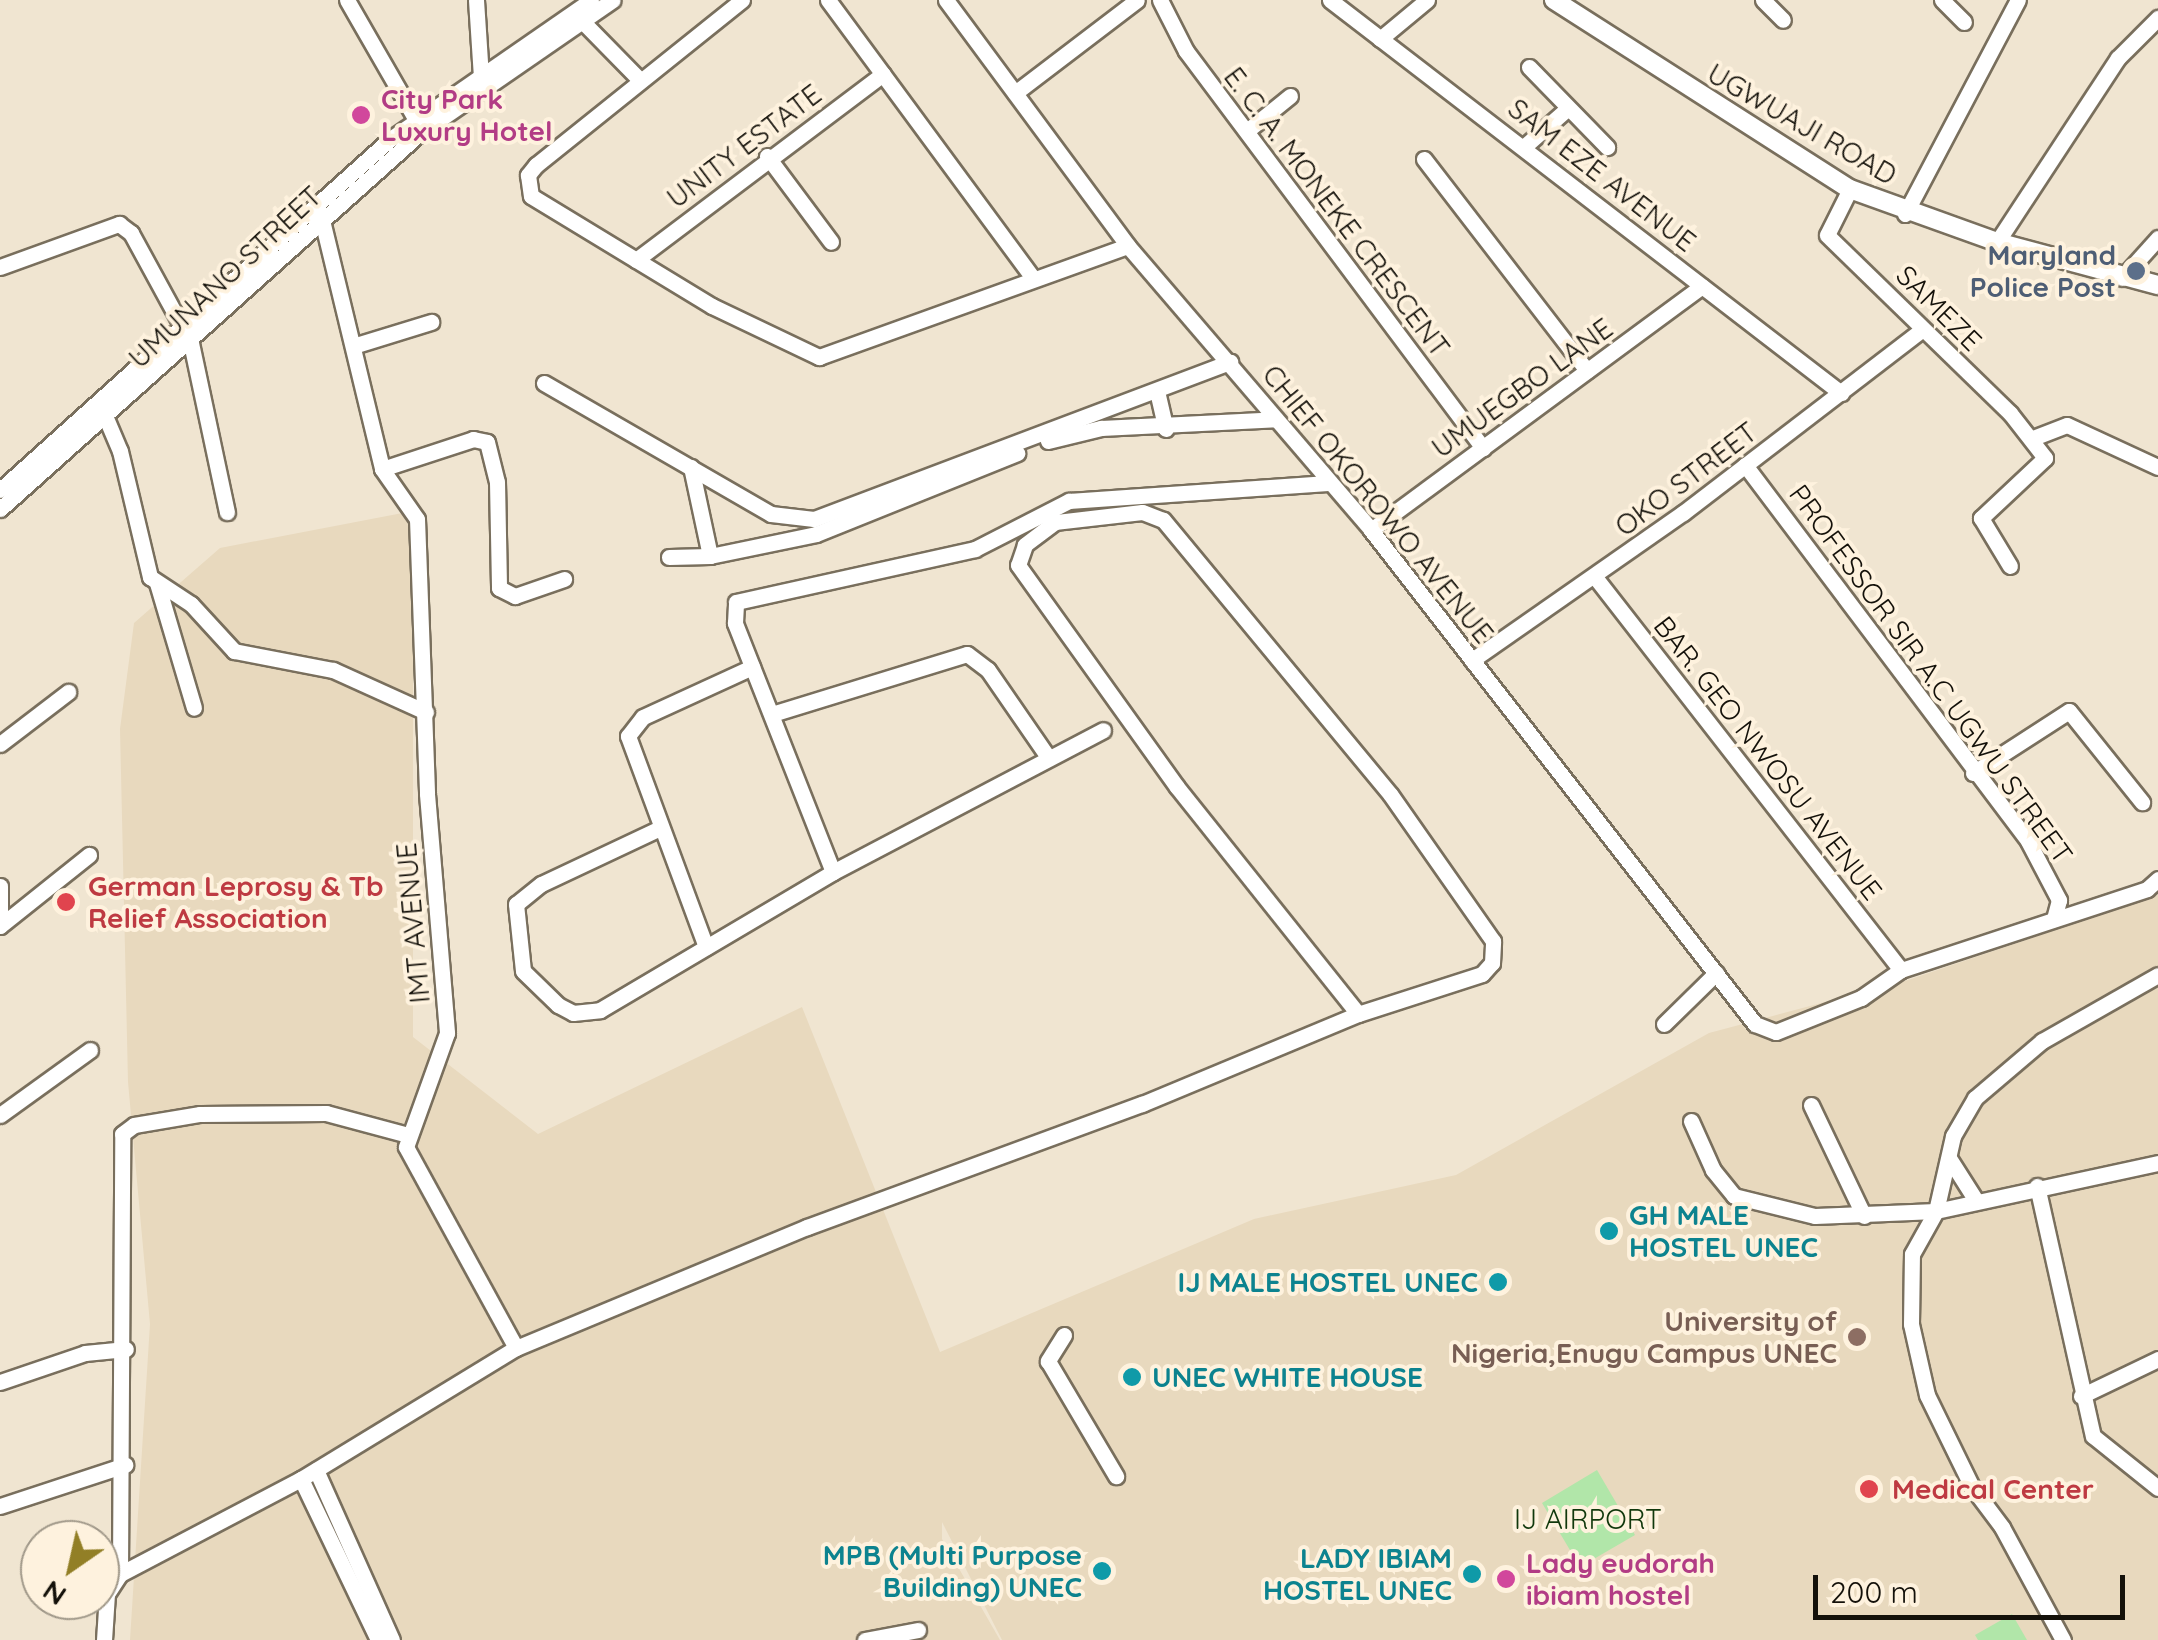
<!DOCTYPE html>
<style>
body{margin:0}
#map{position:relative;width:2158px;height:1640px;overflow:hidden;background:#f0e5d1;font-family:Quicksand,sans-serif}
div>[style]{position:absolute}
[style*='--x']{left:calc(var(--x)*1px);top:calc(var(--y)*1px);width:calc(var(--w)*1px);rotate:calc(var(--a)*1deg)}
.built>*{inset:0;background:#e8d9be}
.green>*{inset:0;background:#b1e6a9}
.roads{filter:drop-shadow(2px 0 #796f5d) drop-shadow(-2px 0 #796f5d) drop-shadow(0 2px #796f5d) drop-shadow(0 -2px #796f5d)}
.minor>*{height:15px;margin:-7.5px;padding:0 7.5px;transform-origin:7.5px;border-radius:7.5px;background:#fff}
.major>*{height:18px;margin:-9px;padding:0 9px;transform-origin:9px;border-radius:9px;background:#fff}
.dots>*{width:28px;height:28px;translate:-50% -50%;box-sizing:border-box;border:5px solid #fef2de;border-radius:50%}
span{translate:-50% -50%;white-space:nowrap;text-align:center;line-height:1.15;-webkit-text-stroke:8px #fef2de;paint-order:stroke}
.hotel-label{font-size:28px;color:#b23c85;font-weight:700}
.left{translate:0 -50%;text-align:left}
.street-label{font-size:28px;color:#14110a}
.service-label{font-size:28px;color:#4e5e75;font-weight:700}
.right{translate:-100% -50%;text-align:right}
.health-label{font-size:28px;color:#be3a42;font-weight:700}
.culture-label{font-size:28px;color:#0d838f;font-weight:700}
.education-label{font-size:28px;color:#785e54;font-weight:700}
.park-label{font-size:28px;color:#11380c}
.north{position:absolute;left:20px;top:1520px;width:100px;height:100px;box-sizing:border-box;background:#fef2de;border:2px solid #a09889;border-radius:50%;rotate:214deg;font-size:28px;font-weight:700;line-height:40px;text-align:center;color:#14110a}
.north::after{content:'';display:block;margin:auto;width:35px;height:45px;background:#927f26;clip-path:polygon(50% 0,100% 100%,50% 72%,0 100%)}
.scale{position:absolute;left:1813px;top:1575px;width:312px;height:45px;box-sizing:border-box;border:5px solid #14110a;border-top:0;padding-left:12px;font-size:30px;line-height:35px;white-space:nowrap;color:#14110a;-webkit-text-stroke:8px #fef2de;paint-order:stroke}
</style>
<div id="map">
<div class="built">
<i style="clip-path:polygon(413px 511px,413px 1037px,538px 1134px,802px 1007px,940px 1352px,1254px 1219px,1456px 1175px,1709px 1033px,1908px 980px,2158px 895px,2158px 1640px,1002px 1640px,942px 1522px,942px 1539px,1000px 1640px,130px 1640px,150px 1324px,128px 1082px,120px 729px,134px 623px,220px 548px)"></i>
</div>
<div class="green">
<i style="clip-path:polygon(1597px 1470px,1635px 1535px,1580px 1567px,1542px 1503px)"></i>
<i style="clip-path:polygon(2012px 1614px,2027px 1640px,1978px 1640px,1975px 1635px)"></i>
</div>
<div class="roads">
<div class="minor">
<i style="--x:347;--y:0;--w:138;--a:60.1"></i>
<i style="--x:476;--y:0;--w:78;--a:86.3"></i>
<i style="--x:742;--y:0;--w:264;--a:141.3"></i>
<i style="--x:536;--y:165;--w:13;--a:129"></i>
<i style="--x:528;--y:175;--w:21;--a:82"></i>
<i style="--x:531;--y:196;--w:212;--a:31.3"></i>
<i style="--x:712;--y:306;--w:119;--a:25.5"></i>
<i style="--x:819;--y:357;--w:328;--a:-19.8"></i>
<i style="--x:828;--y:0;--w:344;--a:53.6"></i>
<i style="--x:946;--y:0;--w:306;--a:53.5"></i>
<i style="--x:1128;--y:246;--w:374;--a:49.4"></i>
<i style="--x:1371;--y:530;--w:626;--a:52.14"></i>
<i style="--x:1755;--y:1024;--w:22;--a:21"></i>
<i style="--x:1776;--y:1032;--w:92;--a:-21.8"></i>
<i style="--x:1861;--y:998;--w:49;--a:-35"></i>
<i style="--x:1901;--y:970;--w:259;--a:-18.2"></i>
<i style="--x:2147;--y:889;--w:15;--a:-42"></i>
<i style="--x:1160;--y:0;--w:57;--a:63"></i>
<i style="--x:1186;--y:51;--w:496;--a:53.2"></i>
<i style="--x:1330;--y:0;--w:645;--a:37.56"></i>
<i style="--x:1763;--y:0;--w:28;--a:45"></i>
<i style="--x:1942;--y:0;--w:31;--a:45"></i>
<i style="--x:584;--y:23;--w:78;--a:45.5"></i>
<i style="--x:1380;--y:39;--w:61;--a:-39.7"></i>
<i style="--x:1529;--y:67;--w:112;--a:45.7"></i>
<i style="--x:1015;--y:93;--w:153;--a:-37.3"></i>
<i style="--x:1248;--y:130;--w:54;--a:-39"></i>
<i style="--x:1526;--y:145;--w:55;--a:-41.3"></i>
<i style="--x:767;--y:156;--w:107;--a:53.3"></i>
<i style="--x:1424;--y:159;--w:267;--a:52.4"></i>
<i style="--x:1850;--y:189;--w:51;--a:116.6"></i>
<i style="--x:1827;--y:235;--w:255;--a:44.2"></i>
<i style="--x:2010;--y:413;--w:57;--a:52.1"></i>
<i style="--x:2045;--y:458;--w:88;--a:136.8"></i>
<i style="--x:1981;--y:518;--w:56;--a:58.9"></i>
<i style="--x:1905;--y:214;--w:242;--a:-62.2"></i>
<i style="--x:321;--y:216;--w:260;--a:76.4"></i>
<i style="--x:382;--y:469;--w:96;--a:-18.2"></i>
<i style="--x:473;--y:439;--w:14;--a:12"></i>
<i style="--x:487;--y:442;--w:41;--a:76"></i>
<i style="--x:497;--y:482;--w:106;--a:88.9"></i>
<i style="--x:499;--y:588;--w:18;--a:27"></i>
<i style="--x:515;--y:596;--w:52;--a:-19.1"></i>
<i style="--x:1997;--y:242;--w:220;--a:-56.7"></i>
<i style="--x:2118;--y:58;--w:57;--a:-45"></i>
<i style="--x:636;--y:260;--w:309;--a:-37"></i>
<i style="--x:0;--y:267;--w:127;--a:-19.9"></i>
<i style="--x:119;--y:224;--w:15;--a:37"></i>
<i style="--x:131;--y:233;--w:125;--a:61.4"></i>
<i style="--x:191;--y:343;--w:173;--a:78"></i>
<i style="--x:2122;--y:278;--w:54;--a:-48"></i>
<i style="--x:353;--y:346;--w:82;--a:-17.1"></i>
<i style="--x:544;--y:383;--w:262;--a:30"></i>
<i style="--x:771;--y:514;--w:43;--a:6.6"></i>
<i style="--x:814;--y:519;--w:445;--a:-20.7"></i>
<i style="--x:1157;--y:391;--w:39;--a:77"></i>
<i style="--x:103;--y:411;--w:43;--a:67"></i>
<i style="--x:120;--y:451;--w:130;--a:76.6"></i>
<i style="--x:150;--y:577;--w:49;--a:33.4"></i>
<i style="--x:191;--y:604;--w:64;--a:47.5"></i>
<i style="--x:234;--y:651;--w:101;--a:10.9"></i>
<i style="--x:333;--y:670;--w:102;--a:24.3"></i>
<i style="--x:2033;--y:438;--w:36;--a:-21"></i>
<i style="--x:2067;--y:425;--w:100;--a:24.8"></i>
<i style="--x:1048;--y:441;--w:55;--a:-13.8"></i>
<i style="--x:1101;--y:428;--w:175;--a:-2.9"></i>
<i style="--x:1745;--y:465;--w:471;--a:53"></i>
<i style="--x:2028;--y:841;--w:67;--a:62.3"></i>
<i style="--x:2059;--y:900;--w:20;--a:105"></i>
<i style="--x:691;--y:467;--w:91;--a:77.9"></i>
<i style="--x:382;--y:469;--w:61;--a:55"></i>
<i style="--x:417;--y:519;--w:275;--a:87.9"></i>
<i style="--x:427;--y:794;--w:240;--a:85.2"></i>
<i style="--x:447;--y:1033;--w:121;--a:109.8"></i>
<i style="--x:406;--y:1147;--w:229;--a:61.3"></i>
<i style="--x:0;--y:490;--w:523;--a:-41.98"></i>
<i style="--x:389;--y:140;--w:246;--a:-34.7"></i>
<i style="--x:0;--y:509;--w:564;--a:-41.84"></i>
<i style="--x:420;--y:133;--w:234;--a:-34.6"></i>
<i style="--x:1371;--y:530;--w:411;--a:-36.4"></i>
<i style="--x:669;--y:557;--w:41;--a:-1.4"></i>
<i style="--x:710;--y:556;--w:108;--a:-11.7"></i>
<i style="--x:816;--y:534;--w:217;--a:-21.9"></i>
<i style="--x:1595;--y:577;--w:498;--a:52.1"></i>
<i style="--x:157;--y:583;--w:130;--a:73.5"></i>
<i style="--x:1472;--y:660;--w:257;--a:-34.9"></i>
<i style="--x:1683;--y:513;--w:302;--a:-37.5"></i>
<i style="--x:772;--y:714;--w:204;--a:-17.1"></i>
<i style="--x:967;--y:654;--w:26;--a:37"></i>
<i style="--x:988;--y:670;--w:102;--a:55.4"></i>
<i style="--x:0;--y:744;--w:86;--a:-37.4"></i>
<i style="--x:1973;--y:773;--w:114;--a:-32.9"></i>
<i style="--x:2069;--y:711;--w:117;--a:51.3"></i>
<i style="--x:658;--y:829;--w:129;--a:154.8"></i>
<i style="--x:541;--y:884;--w:32;--a:141"></i>
<i style="--x:516;--y:904;--w:67;--a:84"></i>
<i style="--x:523;--y:971;--w:49;--a:44.2"></i>
<i style="--x:558;--y:1005;--w:17;--a:28"></i>
<i style="--x:573;--y:1013;--w:27;--a:-6"></i>
<i style="--x:600;--y:1010;--w:271;--a:-30.6"></i>
<i style="--x:833;--y:872;--w:305;--a:-27.7"></i>
<i style="--x:833;--y:872;--w:268;--a:-111.5"></i>
<i style="--x:735;--y:623;--w:21;--a:-87"></i>
<i style="--x:736;--y:602;--w:245;--a:-12.5"></i>
<i style="--x:975;--y:549;--w:106;--a:-27.1"></i>
<i style="--x:1069;--y:501;--w:259;--a:-4"></i>
<i style="--x:0;--y:886;--w:40;--a:90"></i>
<i style="--x:0;--y:926;--w:114;--a:-38.6"></i>
<i style="--x:706;--y:947;--w:225;--a:-110.3"></i>
<i style="--x:628;--y:736;--w:24;--a:-52"></i>
<i style="--x:643;--y:717;--w:120;--a:-24.6"></i>
<i style="--x:1664;--y:1024;--w:73;--a:-44.4"></i>
<i style="--x:1811;--y:1105;--w:123;--a:64.5"></i>
<i style="--x:0;--y:1115;--w:111;--a:-35.8"></i>
<i style="--x:1691;--y:1121;--w:54;--a:65.8"></i>
<i style="--x:1713;--y:1170;--w:33;--a:51"></i>
<i style="--x:1734;--y:1196;--w:83;--a:13.9"></i>
<i style="--x:1815;--y:1216;--w:121;--a:-2.4"></i>
<i style="--x:1936;--y:1211;--w:227;--a:-12.2"></i>
<i style="--x:1949;--y:1158;--w:49;--a:57.6"></i>
<i style="--x:2037;--y:1186;--w:256;--a:77.4"></i>
<i style="--x:2093;--y:1436;--w:83;--a:38.7"></i>
<i style="--x:1064;--y:1335;--w:31;--a:122"></i>
<i style="--x:1048;--y:1361;--w:134;--a:59.4"></i>
<i style="--x:0;--y:1382;--w:90;--a:-18.8"></i>
<i style="--x:85;--y:1353;--w:41;--a:-5.6"></i>
<i style="--x:2081;--y:1396;--w:85;--a:-25.7"></i>
<i style="--x:316;--y:1470;--w:186;--a:65.9"></i>
<i style="--x:301;--y:1479;--w:178;--a:64.4"></i>
<i style="--x:0;--y:1506;--w:132;--a:-18.2"></i>
<i style="--x:120;--y:1574;--w:440;--a:-89.7"></i>
<i style="--x:122;--y:1134;--w:15;--a:-37"></i>
<i style="--x:134;--y:1125;--w:67;--a:-9.5"></i>
<i style="--x:200;--y:1114;--w:126;--a:-0.5"></i>
<i style="--x:326;--y:1113;--w:85;--a:15"></i>
<i style="--x:104;--y:1640;--w:46;--a:-86.3"></i>
<i style="--x:107;--y:1594;--w:24;--a:-57"></i>
<i style="--x:120;--y:1574;--w:204;--a:-27.7"></i>
<i style="--x:301;--y:1479;--w:252;--a:-31.4"></i>
<i style="--x:516;--y:1348;--w:315;--a:-22.6"></i>
<i style="--x:807;--y:1227;--w:357;--a:-20.2"></i>
<i style="--x:1142;--y:1104;--w:234;--a:-22.6"></i>
<i style="--x:1358;--y:1014;--w:130;--a:-17.9"></i>
<i style="--x:1482;--y:974;--w:15;--a:-48"></i>
<i style="--x:1492;--y:963;--w:22;--a:-87"></i>
<i style="--x:1493;--y:941;--w:179;--a:-125"></i>
<i style="--x:1390;--y:794;--w:356;--a:-129.6"></i>
<i style="--x:1163;--y:520;--w:22;--a:-159"></i>
<i style="--x:1142;--y:512;--w:88;--a:173.4"></i>
<i style="--x:1055;--y:522;--w:38;--a:143"></i>
<i style="--x:1025;--y:545;--w:21;--a:109"></i>
<i style="--x:1018;--y:565;--w:273;--a:54.4"></i>
<i style="--x:1177;--y:787;--w:290;--a:51.4"></i>
<i style="--x:865;--y:1640;--w:54;--a:-10.7"></i>
<i style="--x:2063;--y:1640;--w:128;--a:-118.4"></i>
<i style="--x:2002;--y:1527;--w:50;--a:-126.9"></i>
<i style="--x:1972;--y:1487;--w:102;--a:-116.1"></i>
<i style="--x:1927;--y:1395;--w:73;--a:-102.7"></i>
<i style="--x:1911;--y:1324;--w:70;--a:-89.2"></i>
<i style="--x:1912;--y:1254;--w:49;--a:-60.8"></i>
<i style="--x:1936;--y:1211;--w:77;--a:-77.2"></i>
<i style="--x:1953;--y:1136;--w:44;--a:-59.9"></i>
<i style="--x:1975;--y:1098;--w:88;--a:-40.4"></i>
<i style="--x:2042;--y:1041;--w:133;--a:-29.6"></i>
</div>
<div class="major">
<i style="--x:1554;--y:0;--w:351;--a:32.6"></i>
<i style="--x:1850;--y:189;--w:156;--a:19.8"></i>
<i style="--x:1997;--y:242;--w:167;--a:15"></i>
</div>
</div>
<div class="dots">
<i style="left:361px;top:115px;background:#d1479c"></i>
<i style="left:2136px;top:271px;background:#5c6f8a"></i>
<i style="left:66px;top:902px;background:#e0444e"></i>
<i style="left:1609px;top:1231px;background:#0f9aa8"></i>
<i style="left:1498px;top:1282px;background:#0f9aa8"></i>
<i style="left:1857px;top:1337px;background:#8d6e63"></i>
<i style="left:1132px;top:1377px;background:#0f9aa8"></i>
<i style="left:1869px;top:1489px;background:#e0444e"></i>
<i style="left:1102px;top:1571px;background:#0f9aa8"></i>
<i style="left:1472px;top:1574px;background:#0f9aa8"></i>
<i style="left:1506px;top:1579px;background:#d1479c"></i>
</div>
<div class="hotel-label">
<span class="left" style="left:381px;top:115px">City Park<br>Luxury Hotel</span>
<span class="left" style="left:1526px;top:1579px">Lady eudorah<br>ibiam hostel</span>
</div>
<div class="street-label">
<span style="left:1802px;top:124px;rotate:30deg">UGWUAJI ROAD</span>
<span style="left:744px;top:146px;rotate:-37deg">UNITY ESTATE</span>
<span style="left:1602px;top:175px;rotate:38deg">SAM EZE AVENUE</span>
<span style="left:1337px;top:212px;rotate:53deg">E. C. A. MONEKE CRESCENT</span>
<span style="left:225px;top:277px;rotate:-43deg">UMUNANO STREET</span>
<span style="left:1939px;top:308px;rotate:45deg">SAMEZE</span>
<span style="left:1522px;top:388px;rotate:-36deg">UMUEGBO LANE</span>
<span style="left:1686px;top:479px;rotate:-37deg">OKO STREET</span>
<span style="left:1378px;top:504px;rotate:51deg">CHIEF OKOROWO AVENUE</span>
<span style="left:1931px;top:674px;rotate:54deg">PROFESSOR SIR A.C UGWU STREET</span>
<span style="left:1768px;top:758px;rotate:52deg">BAR. GEO NWOSU AVENUE</span>
<span style="left:413px;top:923px;rotate:-95deg">IMT AVENUE</span>
</div>
<div class="service-label">
<span class="right" style="left:2116px;top:271px">Maryland<br>Police Post</span>
</div>
<div class="health-label">
<span class="left" style="left:88px;top:902px">German Leprosy &amp; Tb<br>Relief Association</span>
<span class="left" style="left:1892px;top:1489px">Medical Center</span>
</div>
<div class="culture-label">
<span class="left" style="left:1629px;top:1231px">GH MALE<br>HOSTEL UNEC</span>
<span class="right" style="left:1478px;top:1282px">IJ MALE HOSTEL UNEC</span>
<span class="left" style="left:1152px;top:1377px">UNEC WHITE HOUSE</span>
<span class="right" style="left:1082px;top:1571px">MPB (Multi Purpose<br>Building) UNEC</span>
<span class="right" style="left:1452px;top:1574px">LADY IBIAM<br>HOSTEL UNEC</span>
</div>
<div class="education-label">
<span class="right" style="left:1837px;top:1337px">University of<br>Nigeria,Enugu Campus UNEC</span>
</div>
<div class="park-label">
<span style="left:1588px;top:1519px">IJ AIRPORT</span>
</div>
<div class="north">N</div>
<div class="scale">200 m</div>
</div>
